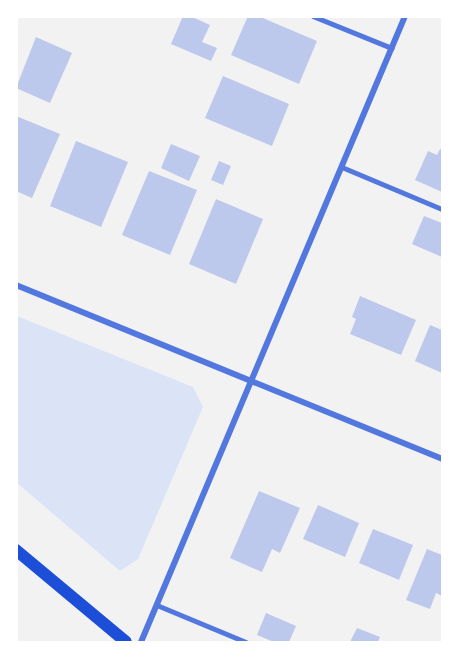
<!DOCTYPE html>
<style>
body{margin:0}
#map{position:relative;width:459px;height:659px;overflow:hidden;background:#f2f2f2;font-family:"Alegreya Sans",sans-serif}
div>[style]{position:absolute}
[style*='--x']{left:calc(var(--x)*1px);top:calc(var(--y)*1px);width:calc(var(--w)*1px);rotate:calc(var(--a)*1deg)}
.green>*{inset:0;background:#dbe4f7}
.building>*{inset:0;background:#bdc9ec}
.service>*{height:4.5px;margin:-2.25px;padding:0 2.25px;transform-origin:2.25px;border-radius:2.25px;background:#5277de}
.minor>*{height:6px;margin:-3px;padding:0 3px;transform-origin:3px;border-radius:3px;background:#5277de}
.secondary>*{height:12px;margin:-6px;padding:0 6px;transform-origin:6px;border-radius:6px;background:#1d4ed8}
span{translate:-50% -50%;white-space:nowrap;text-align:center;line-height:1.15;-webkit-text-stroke:4.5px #fff;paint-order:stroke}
.frame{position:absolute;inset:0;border:18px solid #fff;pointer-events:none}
</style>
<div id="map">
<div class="green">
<i style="clip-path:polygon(17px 316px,193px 387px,203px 407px,138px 559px,120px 571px,17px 483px)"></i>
</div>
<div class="building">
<i style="clip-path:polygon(183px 16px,190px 16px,210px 25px,202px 42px,217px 48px,211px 61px,171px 44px)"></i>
<i style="clip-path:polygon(248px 16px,258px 16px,317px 41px,299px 84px,231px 55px)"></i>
<i style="clip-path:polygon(36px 37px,72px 53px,50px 103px,16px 88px)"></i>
<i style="clip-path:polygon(223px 76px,289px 104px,272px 146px,205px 118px)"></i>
<i style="clip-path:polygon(16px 116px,60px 134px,32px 198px,16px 191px)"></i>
<i style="clip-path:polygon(76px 141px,128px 162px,101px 227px,50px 206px)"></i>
<i style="clip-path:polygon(171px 144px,200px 156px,189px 181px,161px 168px)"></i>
<i style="clip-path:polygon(440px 149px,442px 150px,442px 192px,415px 180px,428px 151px,437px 155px)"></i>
<i style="clip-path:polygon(219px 161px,231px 166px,223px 185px,211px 180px)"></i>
<i style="clip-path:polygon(149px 171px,197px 190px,170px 255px,122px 235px)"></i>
<i style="clip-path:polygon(216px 199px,263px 219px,236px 284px,189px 264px)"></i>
<i style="clip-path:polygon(424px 216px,442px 223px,442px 257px,412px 244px)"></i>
<i style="clip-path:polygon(360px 296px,416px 320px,401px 355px,350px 334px,356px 319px,352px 317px)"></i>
<i style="clip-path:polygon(430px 325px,442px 330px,442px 373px,415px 361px)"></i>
<i style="clip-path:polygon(259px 491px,300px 508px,280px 553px,272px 549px,262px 572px,230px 558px)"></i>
<i style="clip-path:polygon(318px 505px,359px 523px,345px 557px,303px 539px)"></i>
<i style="clip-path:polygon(373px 529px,413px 545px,399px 580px,359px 563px)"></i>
<i style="clip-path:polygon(427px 549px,442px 555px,442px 596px,436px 593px,430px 609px,406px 600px)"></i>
<i style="clip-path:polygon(266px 613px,296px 626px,289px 642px,274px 642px,257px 635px)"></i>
<i style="clip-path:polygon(357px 628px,380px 637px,378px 642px,350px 642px)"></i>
</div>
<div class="service">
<i style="--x:313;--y:16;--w:85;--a:22.1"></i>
<i style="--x:342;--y:167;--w:108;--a:22.8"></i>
<i style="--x:157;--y:605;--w:96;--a:22.6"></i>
</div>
<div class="minor">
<i style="--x:16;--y:285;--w:460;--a:22.2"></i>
<i style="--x:141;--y:642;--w:679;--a:-67.13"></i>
</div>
<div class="secondary">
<i style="--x:16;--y:550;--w:143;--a:39.9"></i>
</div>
<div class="frame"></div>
</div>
